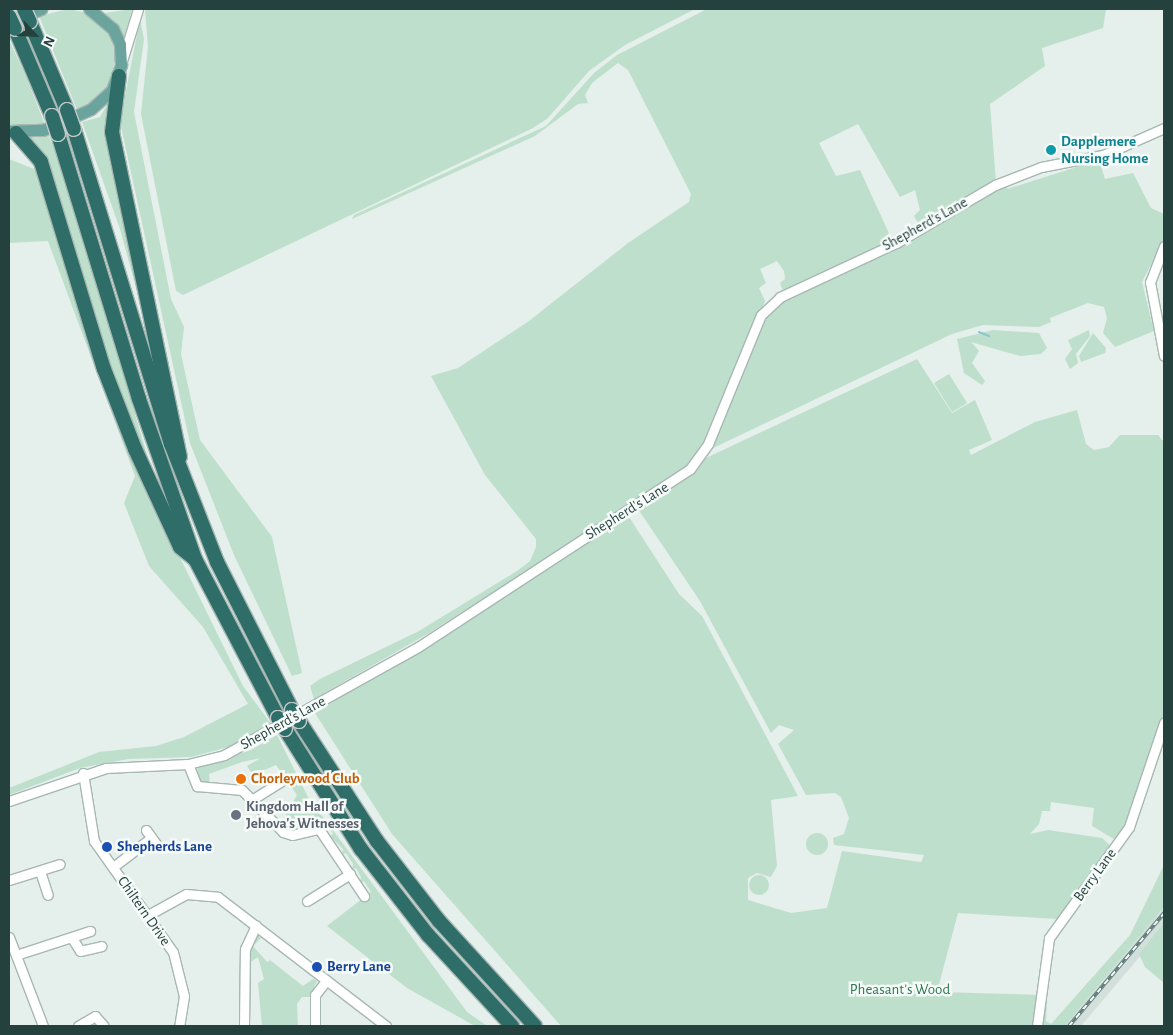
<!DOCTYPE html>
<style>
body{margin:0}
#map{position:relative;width:1173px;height:1035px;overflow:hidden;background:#e5efeb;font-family:"Alegreya Sans",sans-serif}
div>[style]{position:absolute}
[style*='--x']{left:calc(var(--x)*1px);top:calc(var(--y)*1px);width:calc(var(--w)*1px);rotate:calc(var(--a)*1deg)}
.built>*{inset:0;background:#d3dfdb}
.green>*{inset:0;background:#bedfcb}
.round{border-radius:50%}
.stream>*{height:2px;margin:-1px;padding:0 1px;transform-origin:1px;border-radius:1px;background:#8ec1d3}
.roads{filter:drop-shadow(1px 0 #a7b7b3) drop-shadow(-1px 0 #a7b7b3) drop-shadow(0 1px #a7b7b3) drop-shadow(0 -1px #a7b7b3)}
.minor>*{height:9px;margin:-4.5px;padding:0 4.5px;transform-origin:4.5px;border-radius:4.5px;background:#fff}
.major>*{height:11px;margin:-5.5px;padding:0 5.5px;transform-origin:5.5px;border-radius:5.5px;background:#6aa49c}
.highway>*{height:14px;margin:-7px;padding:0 7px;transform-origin:7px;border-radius:7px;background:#2f6e68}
.rail>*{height:4px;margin-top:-2px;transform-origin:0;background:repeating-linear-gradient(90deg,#f6fbf9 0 5.5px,#5f7c78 0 11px);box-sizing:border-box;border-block:1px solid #5f7c78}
.bridges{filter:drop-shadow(1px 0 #c2cac9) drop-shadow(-1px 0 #c2cac9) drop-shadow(0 1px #c2cac9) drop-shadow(0 -1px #c2cac9)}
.highway-bridge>*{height:14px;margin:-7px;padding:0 7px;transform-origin:7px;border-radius:7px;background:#2f6e68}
.dots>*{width:14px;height:14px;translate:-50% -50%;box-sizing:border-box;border:2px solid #f6fbf9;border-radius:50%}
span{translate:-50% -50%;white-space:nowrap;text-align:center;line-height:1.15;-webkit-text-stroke:5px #f6fbf9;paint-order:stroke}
.culture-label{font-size:15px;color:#0d838f;font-weight:700}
.left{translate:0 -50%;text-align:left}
.street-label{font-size:15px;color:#24413d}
.food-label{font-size:15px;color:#c56008;font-weight:700}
.worship-label{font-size:15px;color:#5b616d;font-weight:700}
.transit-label{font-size:15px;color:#164399;font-weight:700}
.park-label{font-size:15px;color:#2d7953}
.frame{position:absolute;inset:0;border:10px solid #24413d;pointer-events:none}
.north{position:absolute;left:10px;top:10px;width:50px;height:50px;-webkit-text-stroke:4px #f6fbf9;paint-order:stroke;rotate:115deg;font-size:14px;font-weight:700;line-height:20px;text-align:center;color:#24413d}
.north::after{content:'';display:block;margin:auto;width:18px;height:22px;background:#24413d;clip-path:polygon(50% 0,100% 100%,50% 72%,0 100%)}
</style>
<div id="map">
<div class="built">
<i style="clip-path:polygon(1164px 907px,1164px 928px,1081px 1026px,1065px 1026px)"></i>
</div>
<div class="green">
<i style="clip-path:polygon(69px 9px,87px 13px,111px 34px,117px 48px,110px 86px,78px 112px,39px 16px)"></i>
<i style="clip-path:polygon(132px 9px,124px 42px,105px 13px)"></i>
<i style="clip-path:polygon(145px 9px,695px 9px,625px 45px,589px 71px,547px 119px,531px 129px,183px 295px,176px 291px,141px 114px,148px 47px)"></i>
<i style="clip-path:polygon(707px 9px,1106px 9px,1103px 28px,1042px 48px,1045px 66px,990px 104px,996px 182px,919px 225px,914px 216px,920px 210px,915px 190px,900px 197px,858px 124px,819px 143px,836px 176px,860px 170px,892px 240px,783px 291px,780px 283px,785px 279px,784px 271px,777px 261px,760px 269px,766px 283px,759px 288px,765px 301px,708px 438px,687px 468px,429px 633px,314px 699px,310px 686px,320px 679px,419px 631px,517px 571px,530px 561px,536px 547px,536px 539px,485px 475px,431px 376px,458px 368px,529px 321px,628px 243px,689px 202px,691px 194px,628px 70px,618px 63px,592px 83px,585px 95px,588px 103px,578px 104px,535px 136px,352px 219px,354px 215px,546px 126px,594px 73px,617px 55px)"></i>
<i style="clip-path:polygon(140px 19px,144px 39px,134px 112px,171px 299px,184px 327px,181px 354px,200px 440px,272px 537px,302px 673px,292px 676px,234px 555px,190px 443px,120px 122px)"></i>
<i style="clip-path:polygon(9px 40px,25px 74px,45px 125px,9px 128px)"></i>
<i style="clip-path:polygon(109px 101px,151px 343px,120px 229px,82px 122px,100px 117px)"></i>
<i style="clip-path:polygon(49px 136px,64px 174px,153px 475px,111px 376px,44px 156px,28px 138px)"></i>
<i style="clip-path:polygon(9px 159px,39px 171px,98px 367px,139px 474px,243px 686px,272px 725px,232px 746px,191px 757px,128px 759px,80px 768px,9px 795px,9px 788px,99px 752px,156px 746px,184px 737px,248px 704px,203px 627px,149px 566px,124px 503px,135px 476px,48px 241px,9px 243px)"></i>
<i style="clip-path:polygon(1099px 160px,1105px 179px,1133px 173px,1151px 208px,1164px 214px,1164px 239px,1142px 282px,1154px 331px,1115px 347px,1103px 333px,1107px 318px,1104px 307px,1088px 303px,1050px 318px,1051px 322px,1039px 327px,983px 325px,952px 334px,711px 449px,763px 320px,778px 302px,1008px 185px,1007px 189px)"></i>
<i style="clip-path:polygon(993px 330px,1039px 333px,1047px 348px,1041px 354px,1020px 356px,971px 342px,979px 351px,972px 363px,985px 381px,982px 385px,964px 373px,957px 339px)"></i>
<i style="clip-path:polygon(1089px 330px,1090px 336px,1076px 354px,1078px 363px,1070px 369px,1065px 359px,1072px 349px,1068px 340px)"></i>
<i style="clip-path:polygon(1093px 333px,1106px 348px,1105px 353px,1081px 362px,1079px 356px)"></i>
<i style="clip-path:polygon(917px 359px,952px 413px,975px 400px,992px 440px,969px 450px,971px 455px,1035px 422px,1077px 410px,1086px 444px,1094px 450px,1109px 447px,1120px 435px,1158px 435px,1164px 442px,1164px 720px,1126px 828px,1117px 841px,1092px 826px,1094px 808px,1051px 802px,1050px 811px,1042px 811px,1039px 824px,1030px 834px,1048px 830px,1102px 838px,1113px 848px,1057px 919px,958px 913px,937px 992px,1041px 995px,1047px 1001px,1046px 1021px,1051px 1024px,1130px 935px,1164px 865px,1164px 907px,1065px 1026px,561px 1026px,392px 834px,315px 713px,629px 517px,679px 594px,702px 616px,798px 796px,771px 800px,777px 866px,771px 877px,757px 873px,748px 878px,748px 900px,791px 913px,827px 908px,842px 851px,921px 862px,924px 855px,834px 845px,833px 838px,844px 834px,849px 818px,841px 797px,835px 793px,806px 795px,778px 744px,794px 730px,779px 725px,771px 733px,700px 601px,638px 509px,706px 458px)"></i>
<i style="clip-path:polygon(949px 374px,967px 403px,952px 412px,934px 383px)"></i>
<i style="clip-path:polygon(277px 735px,313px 807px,324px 818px,467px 1012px,487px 1026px,475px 1026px,407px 988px,327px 926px,371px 892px,364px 881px,360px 884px,361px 877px,356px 868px,352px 870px,353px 864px,346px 853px,342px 855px,343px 849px,330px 836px,333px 834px,326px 822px,294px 831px,280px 825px,297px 795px,276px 765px,253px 775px,247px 766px,261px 758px,242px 762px,209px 774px,210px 786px,199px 783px,197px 767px,251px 750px)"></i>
<i class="round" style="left:806px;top:833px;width:22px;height:22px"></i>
<i class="round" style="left:749px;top:875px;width:20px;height:20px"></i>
<i style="clip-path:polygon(1164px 923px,1164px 983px,1145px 967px,1139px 954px)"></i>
<i style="clip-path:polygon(258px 935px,261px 938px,253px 946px,267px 962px,270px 960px,303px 986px,313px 979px,317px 981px,310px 997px,302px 997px,297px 1004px,298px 1026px,262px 1026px,258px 983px,264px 979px,258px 957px,249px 963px,249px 949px)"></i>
</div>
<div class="stream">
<i style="--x:979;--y:332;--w:11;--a:22"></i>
</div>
<div class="roads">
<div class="minor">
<i style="--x:122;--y:61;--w:54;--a:-72.9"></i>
<i style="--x:1164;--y:246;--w:39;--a:111"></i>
<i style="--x:1150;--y:282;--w:75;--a:79.3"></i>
<i style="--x:188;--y:764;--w:24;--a:68"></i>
<i style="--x:197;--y:786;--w:45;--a:5.1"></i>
<i style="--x:242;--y:790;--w:59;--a:45.7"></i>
<i style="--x:283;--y:832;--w:9;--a:18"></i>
<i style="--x:292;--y:835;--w:28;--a:-13"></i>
<i style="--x:319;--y:829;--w:81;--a:56.1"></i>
<i style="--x:83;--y:773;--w:69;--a:80.8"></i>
<i style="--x:94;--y:841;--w:136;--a:54.6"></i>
<i style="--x:173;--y:952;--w:45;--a:76"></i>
<i style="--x:184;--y:996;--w:30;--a:99"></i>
<i style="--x:253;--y:799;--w:32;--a:-32"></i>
<i style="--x:9;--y:801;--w:102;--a:-18.8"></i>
<i style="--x:106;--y:768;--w:82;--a:-2.8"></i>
<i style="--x:188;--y:764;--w:37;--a:-14"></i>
<i style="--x:224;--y:755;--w:222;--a:-29.1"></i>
<i style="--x:418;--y:647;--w:325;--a:-33.2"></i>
<i style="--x:690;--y:469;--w:31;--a:-54"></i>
<i style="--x:708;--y:444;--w:139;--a:-67.7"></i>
<i style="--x:761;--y:315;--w:26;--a:-43"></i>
<i style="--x:780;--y:297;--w:128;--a:-25"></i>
<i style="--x:896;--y:243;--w:115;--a:-30.4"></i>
<i style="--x:995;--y:185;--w:49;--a:-21.4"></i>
<i style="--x:1041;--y:167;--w:63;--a:-11"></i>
<i style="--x:1103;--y:155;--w:67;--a:-23.9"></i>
<i style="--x:146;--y:830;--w:19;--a:54"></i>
<i style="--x:113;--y:867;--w:48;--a:-37.3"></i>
<i style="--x:40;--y:871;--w:25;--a:72"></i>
<i style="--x:9;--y:880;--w:53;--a:-17.4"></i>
<i style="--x:307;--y:901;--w:51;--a:-32.1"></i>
<i style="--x:148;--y:915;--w:43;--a:-28.9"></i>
<i style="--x:186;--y:894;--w:32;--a:5"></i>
<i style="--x:218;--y:897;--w:212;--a:37.5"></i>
<i style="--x:9;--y:937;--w:95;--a:69.1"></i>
<i style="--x:72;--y:938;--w:15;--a:58"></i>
<i style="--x:80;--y:951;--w:22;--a:-13"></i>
<i style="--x:16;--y:955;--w:78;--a:-18"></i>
<i style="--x:78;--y:1026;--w:20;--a:-30"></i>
<i style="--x:95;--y:1016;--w:13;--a:48"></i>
<i style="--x:244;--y:1026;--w:77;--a:-89.3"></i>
<i style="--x:245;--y:949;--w:26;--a:-65"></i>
<i style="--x:315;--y:1026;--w:31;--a:-90"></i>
<i style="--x:315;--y:995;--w:18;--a:-52"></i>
<i style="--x:1037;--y:1026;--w:89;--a:-82.2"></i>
<i style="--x:1049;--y:938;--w:137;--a:-54.2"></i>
<i style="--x:1129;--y:827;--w:110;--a:-71.4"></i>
</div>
<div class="major">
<i style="--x:9;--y:22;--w:35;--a:-22"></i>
<i style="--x:9;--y:131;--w:34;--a:-2"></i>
<i style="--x:43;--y:130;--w:52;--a:-23.6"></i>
<i style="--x:91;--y:109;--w:28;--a:-42"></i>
<i style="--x:112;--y:90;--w:27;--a:-70"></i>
<i style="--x:121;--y:65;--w:21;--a:-93"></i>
<i style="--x:120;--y:44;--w:17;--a:-115"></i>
<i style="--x:113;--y:29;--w:31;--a:-140"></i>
</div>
<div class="highway">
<i style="--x:30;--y:22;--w:95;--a:67.2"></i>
<i style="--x:15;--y:29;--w:95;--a:67"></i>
<i style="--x:119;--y:76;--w:56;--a:97.1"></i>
<i style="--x:112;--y:132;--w:332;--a:78.2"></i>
<i style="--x:74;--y:129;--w:330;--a:72.9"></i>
<i style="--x:171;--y:444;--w:127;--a:68.7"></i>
<i style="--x:217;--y:562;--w:166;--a:63.1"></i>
<i style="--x:16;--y:133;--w:38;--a:49"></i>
<i style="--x:41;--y:162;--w:216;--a:73.1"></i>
<i style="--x:104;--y:369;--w:86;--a:68.8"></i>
<i style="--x:135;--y:449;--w:108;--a:65.3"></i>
<i style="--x:180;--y:547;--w:19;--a:39"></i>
<i style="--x:58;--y:134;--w:277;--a:73"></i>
<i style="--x:139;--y:399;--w:170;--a:70.7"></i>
<i style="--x:195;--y:559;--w:179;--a:62.4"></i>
<i style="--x:299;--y:721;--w:143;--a:57"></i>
<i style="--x:377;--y:841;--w:101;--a:52.2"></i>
<i style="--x:439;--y:921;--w:142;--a:47.6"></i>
<i style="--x:285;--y:729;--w:142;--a:57.7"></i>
<i style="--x:361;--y:849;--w:109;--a:52.1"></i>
<i style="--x:428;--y:935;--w:124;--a:47.3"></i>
</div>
</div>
<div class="rail">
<i style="--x:1069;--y:1026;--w:148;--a:-49.9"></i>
</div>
<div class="bridges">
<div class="highway-bridge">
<i style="--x:24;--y:9;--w:14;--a:65"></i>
<i style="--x:9;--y:16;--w:14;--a:65"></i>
<i style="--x:67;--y:110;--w:20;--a:70"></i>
<i style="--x:52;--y:116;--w:19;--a:72"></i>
<i style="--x:292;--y:710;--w:13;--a:58"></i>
<i style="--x:278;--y:718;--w:13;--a:58"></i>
</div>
</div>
<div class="dots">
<i style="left:1051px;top:150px;background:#0f9aa8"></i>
<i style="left:241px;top:779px;background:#e8710a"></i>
<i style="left:236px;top:815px;background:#6b7280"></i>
<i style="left:107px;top:847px;background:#1a4fb4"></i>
<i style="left:317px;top:967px;background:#1a4fb4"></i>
</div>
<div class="culture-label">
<span class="left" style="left:1061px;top:150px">Dapplemere<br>Nursing Home</span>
</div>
<div class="street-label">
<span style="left:925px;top:224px;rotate:-29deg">Shepherd's Lane</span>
<span style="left:627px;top:511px;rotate:-32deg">Shepherd's Lane</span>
<span style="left:283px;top:723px;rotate:-29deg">Shepherd's Lane</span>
<span style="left:1095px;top:875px;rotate:-54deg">Berry Lane</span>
<span style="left:144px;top:911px;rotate:55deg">Chiltern Drive</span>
</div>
<div class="food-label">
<span class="left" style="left:251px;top:779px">Chorleywood Club</span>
</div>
<div class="worship-label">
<span class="left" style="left:246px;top:815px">Kingdom Hall of<br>Jehova's Witnesses</span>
</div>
<div class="transit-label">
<span class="left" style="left:117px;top:847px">Shepherds Lane</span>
<span class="left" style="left:327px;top:967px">Berry Lane</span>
</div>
<div class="park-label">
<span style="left:900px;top:990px">Pheasant's Wood</span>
</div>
<div class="frame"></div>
<div class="north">N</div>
</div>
